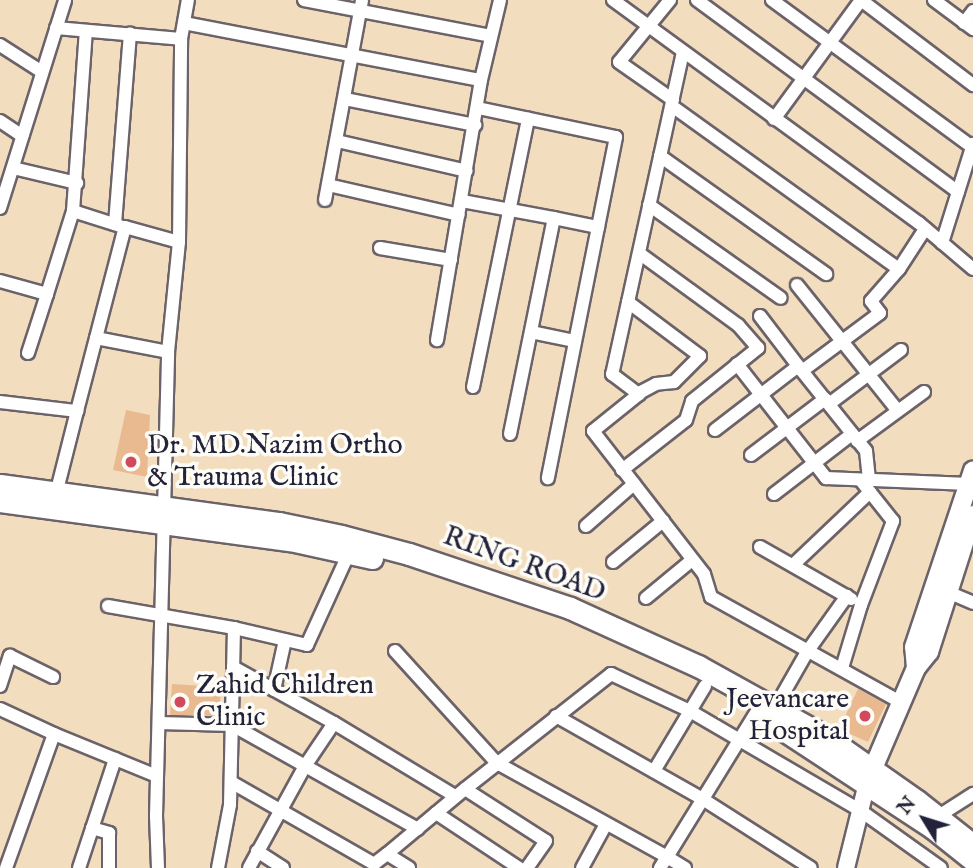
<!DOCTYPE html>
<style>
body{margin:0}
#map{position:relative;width:973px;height:868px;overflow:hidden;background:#f3ddbf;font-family:"IM FELL English",serif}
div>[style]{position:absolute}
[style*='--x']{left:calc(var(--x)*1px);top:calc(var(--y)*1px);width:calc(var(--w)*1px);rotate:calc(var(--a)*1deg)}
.building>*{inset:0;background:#e9b98f}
.roads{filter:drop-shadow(2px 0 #6b6369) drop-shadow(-2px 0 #6b6369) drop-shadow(0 2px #6b6369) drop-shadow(0 -2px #6b6369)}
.street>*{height:12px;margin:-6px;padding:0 6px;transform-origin:6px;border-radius:6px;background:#fff}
.secondary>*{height:16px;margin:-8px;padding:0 8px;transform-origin:8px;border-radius:8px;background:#fff}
.primary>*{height:18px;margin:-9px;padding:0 9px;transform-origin:9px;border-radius:9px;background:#fff}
.highway>*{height:21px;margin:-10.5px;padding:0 10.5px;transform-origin:10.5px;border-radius:10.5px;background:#fff}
.dots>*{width:19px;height:19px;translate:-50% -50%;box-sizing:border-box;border:4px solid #fdfcf7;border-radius:50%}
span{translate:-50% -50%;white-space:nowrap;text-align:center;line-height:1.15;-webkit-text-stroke:7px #fdfcf7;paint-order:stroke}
.poi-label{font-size:28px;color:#22223b}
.left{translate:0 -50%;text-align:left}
.right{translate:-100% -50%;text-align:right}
.street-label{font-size:28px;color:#22223b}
.north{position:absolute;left:889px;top:784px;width:70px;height:70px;-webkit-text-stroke:5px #fdfcf7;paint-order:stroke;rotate:308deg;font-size:19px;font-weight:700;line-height:28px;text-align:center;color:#22223b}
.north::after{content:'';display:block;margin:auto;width:24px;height:32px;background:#22223b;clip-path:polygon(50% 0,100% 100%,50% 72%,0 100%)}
</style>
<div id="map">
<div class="building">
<i style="clip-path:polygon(126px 410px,150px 415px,147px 477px,113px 470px)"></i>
<i style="clip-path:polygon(172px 684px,221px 687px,219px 716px,170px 715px)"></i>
<i style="clip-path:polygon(858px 689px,886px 704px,868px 742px,839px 729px)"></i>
</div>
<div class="roads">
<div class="street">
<i style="--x:304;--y:0;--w:190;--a:10.9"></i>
<i style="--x:613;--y:0;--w:379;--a:36.1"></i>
<i style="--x:919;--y:223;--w:71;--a:40.4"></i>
<i style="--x:670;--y:0;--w:80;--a:129.4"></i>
<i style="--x:619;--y:62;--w:66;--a:35.1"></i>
<i style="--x:697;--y:0;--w:324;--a:36.3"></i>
<i style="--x:772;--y:0;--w:248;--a:36.3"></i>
<i style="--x:861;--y:0;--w:141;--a:37.2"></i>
<i style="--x:934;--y:0;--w:49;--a:36.6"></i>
<i style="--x:184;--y:23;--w:302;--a:10.9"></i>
<i style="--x:481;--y:80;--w:264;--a:99.6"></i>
<i style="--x:964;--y:23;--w:15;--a:-53"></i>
<i style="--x:56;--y:28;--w:125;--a:5"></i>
<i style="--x:0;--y:45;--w:50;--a:32.7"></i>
<i style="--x:683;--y:52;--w:330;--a:102.4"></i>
<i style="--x:612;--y:374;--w:34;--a:37"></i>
<i style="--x:639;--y:394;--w:59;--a:141.2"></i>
<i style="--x:593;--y:431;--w:181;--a:52.2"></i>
<i style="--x:704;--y:574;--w:24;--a:73"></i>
<i style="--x:711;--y:597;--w:218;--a:29"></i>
<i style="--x:481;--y:80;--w:82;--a:-76.6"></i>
<i style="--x:345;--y:99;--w:133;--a:11.3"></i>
<i style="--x:672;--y:106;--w:279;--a:35.7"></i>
<i style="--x:478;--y:108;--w:141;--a:11.9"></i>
<i style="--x:616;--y:137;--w:348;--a:101.3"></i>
<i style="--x:774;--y:119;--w:147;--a:-53.8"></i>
<i style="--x:0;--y:121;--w:27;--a:34"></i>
<i style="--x:337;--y:141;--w:133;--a:13"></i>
<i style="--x:660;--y:156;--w:204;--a:35.4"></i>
<i style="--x:13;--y:168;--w:66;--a:13.2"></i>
<i style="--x:328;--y:185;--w:134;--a:12.9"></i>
<i style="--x:325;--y:200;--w:203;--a:-79.5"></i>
<i style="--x:462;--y:201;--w:94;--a:10.5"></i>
<i style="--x:649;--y:205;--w:161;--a:35.2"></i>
<i style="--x:0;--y:208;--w:218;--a:-72.6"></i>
<i style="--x:73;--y:211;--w:180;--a:-85.9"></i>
<i style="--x:115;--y:224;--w:191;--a:-85.5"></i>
<i style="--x:942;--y:243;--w:104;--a:-72.6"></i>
<i style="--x:380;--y:248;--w:72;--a:9.6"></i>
<i style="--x:0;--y:281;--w:49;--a:15.5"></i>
<i style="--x:47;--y:294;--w:87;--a:-72.6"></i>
<i style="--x:73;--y:211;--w:49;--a:17.7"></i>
<i style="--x:797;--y:285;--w:161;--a:51.3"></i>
<i style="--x:628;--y:302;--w:90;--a:36.9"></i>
<i style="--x:700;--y:356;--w:37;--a:135"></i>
<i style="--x:674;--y:382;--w:18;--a:174"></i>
<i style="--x:656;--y:384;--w:19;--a:152"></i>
<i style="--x:760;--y:316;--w:69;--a:52.6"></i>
<i style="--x:802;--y:371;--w:97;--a:-36.6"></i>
<i style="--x:880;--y:313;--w:15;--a:-127"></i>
<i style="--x:871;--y:301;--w:43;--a:-48.8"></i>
<i style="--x:899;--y:269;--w:48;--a:-57"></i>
<i style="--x:531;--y:332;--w:45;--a:11.6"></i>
<i style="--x:96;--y:338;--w:73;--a:11"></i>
<i style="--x:28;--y:353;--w:62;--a:-72.1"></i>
<i style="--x:737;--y:364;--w:145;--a:52"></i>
<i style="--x:826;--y:478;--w:143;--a:2.4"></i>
<i style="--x:802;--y:371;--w:102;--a:51.3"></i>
<i style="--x:866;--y:451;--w:30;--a:84"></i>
<i style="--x:473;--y:387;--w:274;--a:-78.4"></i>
<i style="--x:0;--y:402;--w:78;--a:6.7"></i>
<i style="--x:77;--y:411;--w:86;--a:104.2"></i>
<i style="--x:829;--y:404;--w:90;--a:-36.9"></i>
<i style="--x:77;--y:411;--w:190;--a:-75.4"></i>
<i style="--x:125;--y:227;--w:56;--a:15.5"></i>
<i style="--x:715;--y:430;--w:105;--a:-37.6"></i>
<i style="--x:510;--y:434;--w:220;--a:-78.5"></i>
<i style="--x:554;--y:218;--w:45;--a:11.6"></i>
<i style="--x:857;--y:441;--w:83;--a:-36.2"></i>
<i style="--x:751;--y:455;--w:93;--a:-37.1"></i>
<i style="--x:622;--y:470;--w:81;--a:-38"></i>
<i style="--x:686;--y:420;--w:20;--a:-72"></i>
<i style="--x:692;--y:401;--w:85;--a:-38.8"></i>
<i style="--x:758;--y:348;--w:30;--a:-131"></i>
<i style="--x:738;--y:325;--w:122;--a:-144"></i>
<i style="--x:774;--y:494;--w:98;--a:-37.6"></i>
<i style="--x:586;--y:526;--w:64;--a:-41.2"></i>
<i style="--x:760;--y:547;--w:105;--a:29.7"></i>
<i style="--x:613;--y:562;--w:65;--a:-39.4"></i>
<i style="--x:793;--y:565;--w:106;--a:-43.5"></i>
<i style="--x:943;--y:590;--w:33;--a:23"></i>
<i style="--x:646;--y:598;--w:60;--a:-39.6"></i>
<i style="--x:108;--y:606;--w:128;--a:9.9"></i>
<i style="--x:234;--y:628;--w:177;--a:91.3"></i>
<i style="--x:230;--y:805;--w:64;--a:100.8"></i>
<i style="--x:234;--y:628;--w:75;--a:13.1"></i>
<i style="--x:307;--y:645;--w:101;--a:-65.5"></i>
<i style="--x:395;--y:651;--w:151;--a:47.7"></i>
<i style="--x:497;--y:763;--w:194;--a:28.9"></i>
<i style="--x:667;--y:857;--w:169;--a:-58.3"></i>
<i style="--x:233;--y:667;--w:115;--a:29"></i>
<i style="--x:334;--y:723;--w:52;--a:124"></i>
<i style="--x:305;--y:766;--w:116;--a:118.8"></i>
<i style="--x:842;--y:668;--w:66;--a:-73.2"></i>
<i style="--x:861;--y:605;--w:90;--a:-69.1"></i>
<i style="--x:893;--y:521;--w:50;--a:-128.5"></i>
<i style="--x:0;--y:686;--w:32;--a:-72"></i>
<i style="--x:10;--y:656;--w:48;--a:26"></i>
<i style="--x:274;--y:690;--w:51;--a:-77.6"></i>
<i style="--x:775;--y:708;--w:64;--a:-60.3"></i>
<i style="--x:807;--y:652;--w:69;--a:-54.5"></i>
<i style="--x:0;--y:709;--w:60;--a:24.8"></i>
<i style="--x:556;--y:716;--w:167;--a:29.5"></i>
<i style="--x:701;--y:798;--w:130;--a:32.5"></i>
<i style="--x:159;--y:723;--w:73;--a:1.6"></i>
<i style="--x:232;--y:725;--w:213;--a:29.2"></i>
<i style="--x:334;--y:723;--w:141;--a:31.1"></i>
<i style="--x:654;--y:771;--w:99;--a:-59"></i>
<i style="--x:231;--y:782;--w:165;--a:29.8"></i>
<i style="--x:374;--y:864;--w:16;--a:-38"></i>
<i style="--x:387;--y:854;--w:26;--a:32"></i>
<i style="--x:465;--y:789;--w:186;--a:-38.2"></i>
<i style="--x:611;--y:674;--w:87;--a:25.1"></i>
<i style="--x:690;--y:711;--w:198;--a:30.3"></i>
<i style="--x:861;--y:811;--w:98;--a:35.5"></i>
<i style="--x:436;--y:813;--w:100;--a:33.5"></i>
<i style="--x:937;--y:817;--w:43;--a:-32.6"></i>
<i style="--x:92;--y:828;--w:18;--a:16"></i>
<i style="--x:109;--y:833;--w:35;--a:90"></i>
<i style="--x:257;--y:851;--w:31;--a:33"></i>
<i style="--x:387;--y:854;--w:102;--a:-39.8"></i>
<i style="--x:465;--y:789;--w:96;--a:32.7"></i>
<i style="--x:546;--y:841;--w:33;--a:125"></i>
<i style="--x:6;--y:868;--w:142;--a:-70.3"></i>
<i style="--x:54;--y:734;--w:111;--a:22.2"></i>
<i style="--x:79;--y:868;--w:115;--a:-71.7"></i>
<i style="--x:158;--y:868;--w:52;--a:-92.2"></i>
<i style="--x:156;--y:816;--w:464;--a:-88.5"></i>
<i style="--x:168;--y:352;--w:111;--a:-84.3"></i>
<i style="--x:179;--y:242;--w:203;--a:-89.4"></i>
<i style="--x:181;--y:39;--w:40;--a:-80"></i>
<i style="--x:582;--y:868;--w:50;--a:-61.4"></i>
<i style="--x:660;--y:868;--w:13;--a:-58"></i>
<i style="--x:667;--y:857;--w:21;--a:31"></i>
</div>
<div class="secondary">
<i style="--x:846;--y:868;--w:83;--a:-76.1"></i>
</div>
<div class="primary">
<i style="--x:916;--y:668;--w:21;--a:-95"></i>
<i style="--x:914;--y:647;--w:186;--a:-71.5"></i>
<i style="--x:868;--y:780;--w:122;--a:-66.8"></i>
<i style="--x:916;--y:668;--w:21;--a:-51"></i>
<i style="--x:929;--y:652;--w:144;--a:-72.2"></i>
</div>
<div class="highway">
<i style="--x:0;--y:485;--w:282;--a:7.8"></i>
<i style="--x:279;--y:523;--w:63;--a:11.8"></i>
<i style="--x:341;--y:536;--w:70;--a:14.8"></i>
<i style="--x:409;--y:554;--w:170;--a:18.5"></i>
<i style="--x:570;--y:608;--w:141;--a:24.4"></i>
<i style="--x:698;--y:666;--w:146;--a:29"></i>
<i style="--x:826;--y:737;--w:111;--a:35.1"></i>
<i style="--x:917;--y:801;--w:71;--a:38.2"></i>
<i style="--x:0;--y:501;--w:293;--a:7.7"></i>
<i style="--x:290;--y:540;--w:84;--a:12.4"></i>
<i style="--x:767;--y:719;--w:199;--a:33.3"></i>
<i style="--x:933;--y:828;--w:51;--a:38.7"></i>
</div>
</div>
<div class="dots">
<i style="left:131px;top:462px;background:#d1495b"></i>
<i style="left:180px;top:702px;background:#d1495b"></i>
<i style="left:865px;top:716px;background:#d1495b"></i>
</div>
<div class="poi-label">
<span class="left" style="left:147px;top:462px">Dr. MD.Nazim Ortho<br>&amp; Trauma Clinic</span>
<span class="left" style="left:196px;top:702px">Zahid Children<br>Clinic</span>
<span class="right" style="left:849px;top:716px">Jeevancare<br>Hospital</span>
</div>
<div class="street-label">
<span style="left:524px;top:565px;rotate:20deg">RING ROAD</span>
</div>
<div class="north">N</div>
</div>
